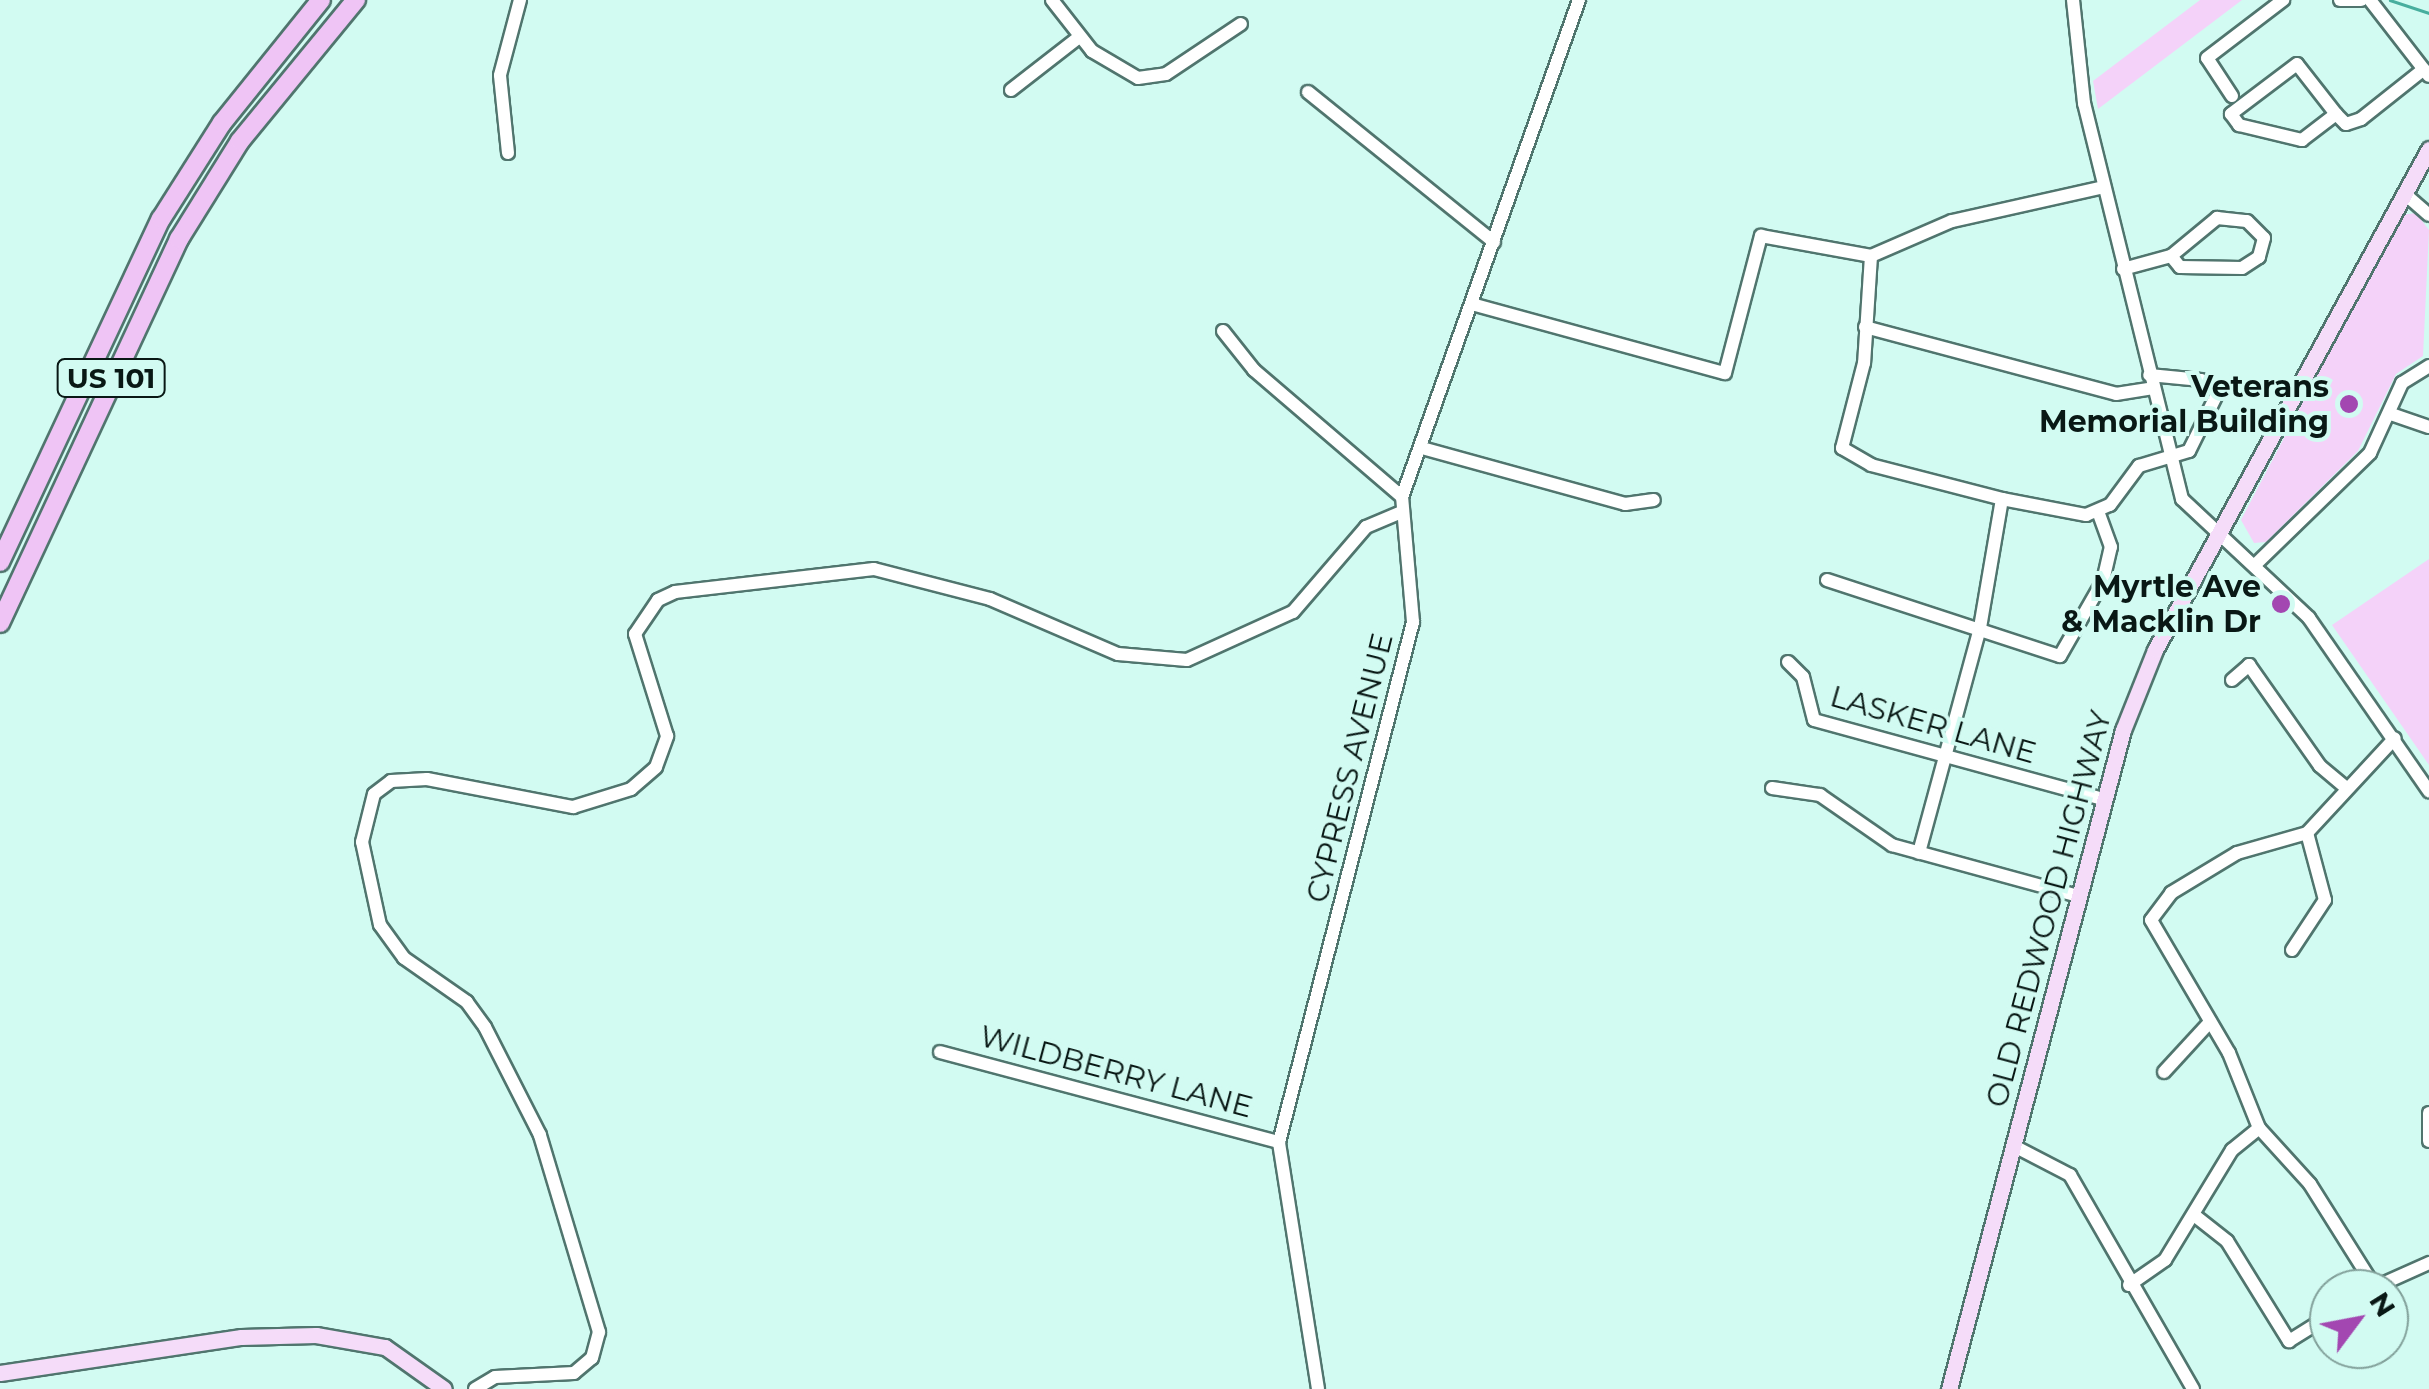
<!DOCTYPE html>
<style>
body{margin:0}
#map{position:relative;width:2429px;height:1389px;overflow:hidden;background:#d2fbf2;font-family:Montserrat,sans-serif}
div>[style]{position:absolute}
[style*='--x']{left:calc(var(--x)*1px);top:calc(var(--y)*1px);width:calc(var(--w)*1px);rotate:calc(var(--a)*1deg)}
.green>*{inset:0;background:#f4d2f9}
.stream>*{height:2.5px;margin:-1.25px;padding:0 1.25px;transform-origin:1.25px;border-radius:1.25px;background:#47ae9e}
.roads{filter:drop-shadow(2px 0 #50756e) drop-shadow(-2px 0 #50756e) drop-shadow(0 2px #50756e) drop-shadow(0 -2px #50756e)}
.minor>*{height:12px;margin:-6px;padding:0 6px;transform-origin:6px;border-radius:6px;background:#fff}
.major>*{height:15px;margin:-7.5px;padding:0 7.5px;transform-origin:7.5px;border-radius:7.5px;background:#f5dcf9}
.highway>*{height:18px;margin:-9px;padding:0 9px;transform-origin:9px;border-radius:9px;background:#efc4f5}
.dots>*{width:28px;height:28px;translate:-50% -50%;box-sizing:border-box;border:5px solid #d2fbf2;border-radius:50%}
span{translate:-50% -50%;white-space:nowrap;text-align:center;line-height:1.15;-webkit-text-stroke:8px #d2fbf2;paint-order:stroke}
.shield-label span{padding:2px 8px;background:#d2fbf2;border:2px solid;border-radius:8px;-webkit-text-stroke-width:0}
.shield-label{font-size:28px;color:#091815;font-weight:700}
.poi-label{font-size:30px;color:#091815;font-weight:700}
.right{translate:-100% -50%;text-align:right}
.street-label{font-size:30px;color:#091815}
.north{position:absolute;left:2309px;top:1269px;width:100px;height:100px;box-sizing:border-box;background:#d2fbf2;border:2px solid #82a09a;border-radius:50%;rotate:58deg;font-size:28px;font-weight:700;line-height:40px;text-align:center;color:#091815}
.north::after{content:'';display:block;margin:auto;width:35px;height:45px;background:#a347b1;clip-path:polygon(50% 0,100% 100%,50% 72%,0 100%)}
</style>
<div id="map">
<div class="green">
<i style="clip-path:polygon(2200px 0,2242px 0,2098px 109px,2093px 81px)"></i>
<i style="clip-path:polygon(2416px 213px,2429px 230px,2423px 356px,2396px 374px,2358px 451px,2266px 542px,2254px 543px,2241px 520px,2401px 215px)"></i>
<i style="clip-path:polygon(2429px 559px,2429px 765px,2332px 625px)"></i>
</div>
<div class="stream">
<i style="--x:2390;--y:0;--w:41;--a:18.4"></i>
</div>
<div class="roads">
<div class="minor">
<i style="--x:1052;--y:0;--w:65;--a:51.9"></i>
<i style="--x:1092;--y:51;--w:53;--a:30.4"></i>
<i style="--x:1138;--y:78;--w:28;--a:-8"></i>
<i style="--x:1166;--y:74;--w:90;--a:-33.7"></i>
<i style="--x:2073;--y:0;--w:104;--a:83.9"></i>
<i style="--x:2084;--y:103;--w:408;--a:76.1"></i>
<i style="--x:2182;--y:499;--w:174;--a:43.1"></i>
<i style="--x:2309;--y:618;--w:211;--a:55.3"></i>
<i style="--x:2340;--y:0;--w:21;--a:0"></i>
<i style="--x:2370;--y:0;--w:96;--a:52.2"></i>
<i style="--x:1011;--y:90;--w:86;--a:-37.9"></i>
<i style="--x:1308;--y:92;--w:239;--a:38.9"></i>
<i style="--x:2232;--y:96;--w:45;--a:-123.3"></i>
<i style="--x:2207;--y:58;--w:96;--a:-37.3"></i>
<i style="--x:2336;--y:114;--w:63;--a:-128"></i>
<i style="--x:2297;--y:64;--w:83;--a:142.9"></i>
<i style="--x:2231;--y:114;--w:14;--a:54"></i>
<i style="--x:2239;--y:125;--w:65;--a:13.4"></i>
<i style="--x:2302;--y:140;--w:43;--a:-37.4"></i>
<i style="--x:2336;--y:114;--w:14;--a:45"></i>
<i style="--x:2346;--y:124;--w:16;--a:-18"></i>
<i style="--x:2361;--y:119;--w:80;--a:-38.4"></i>
<i style="--x:508;--y:153;--w:78;--a:-95.9"></i>
<i style="--x:500;--y:75;--w:78;--a:-75.1"></i>
<i style="--x:2406;--y:195;--w:30;--a:41"></i>
<i style="--x:1871;--y:256;--w:107;--a:93.7"></i>
<i style="--x:1864;--y:363;--w:88;--a:104.5"></i>
<i style="--x:1842;--y:448;--w:34;--a:30"></i>
<i style="--x:1871;--y:465;--w:135;--a:14.5"></i>
<i style="--x:2002;--y:499;--w:131;--a:99.7"></i>
<i style="--x:1980;--y:628;--w:233;--a:105.2"></i>
<i style="--x:2123;--y:269;--w:50;--a:-15.2"></i>
<i style="--x:2171;--y:256;--w:60;--a:-39.6"></i>
<i style="--x:2217;--y:218;--w:30;--a:6"></i>
<i style="--x:2247;--y:221;--w:24;--a:45"></i>
<i style="--x:2264;--y:238;--w:20;--a:105"></i>
<i style="--x:2259;--y:257;--w:20;--a:147"></i>
<i style="--x:2242;--y:268;--w:62;--a:-179.1"></i>
<i style="--x:2180;--y:267;--w:14;--a:-129"></i>
<i style="--x:1472;--y:304;--w:262;--a:15.3"></i>
<i style="--x:1725;--y:373;--w:142;--a:-75.3"></i>
<i style="--x:1761;--y:236;--w:112;--a:10.3"></i>
<i style="--x:1871;--y:256;--w:88;--a:-23.4"></i>
<i style="--x:1952;--y:221;--w:156;--a:-12.6"></i>
<i style="--x:1865;--y:327;--w:260;--a:14.9"></i>
<i style="--x:2116;--y:394;--w:36;--a:-9"></i>
<i style="--x:1223;--y:331;--w:50;--a:51.5"></i>
<i style="--x:1254;--y:370;--w:195;--a:40.6"></i>
<i style="--x:2391;--y:414;--w:40;--a:18.9"></i>
<i style="--x:1422;--y:448;--w:211;--a:15.4"></i>
<i style="--x:1625;--y:504;--w:29;--a:-8"></i>
<i style="--x:2002;--y:499;--w:86;--a:10.8"></i>
<i style="--x:2086;--y:515;--w:26;--a:-23"></i>
<i style="--x:2110;--y:505;--w:49;--a:-53.4"></i>
<i style="--x:2139;--y:466;--w:52;--a:-16.7"></i>
<i style="--x:2189;--y:451;--w:66;--a:-63.8"></i>
<i style="--x:2218;--y:392;--w:21;--a:-145"></i>
<i style="--x:2201;--y:380;--w:52;--a:-174.5"></i>
<i style="--x:2257;--y:563;--w:158;--a:-44.2"></i>
<i style="--x:2370;--y:453;--w:77;--a:-65.4"></i>
<i style="--x:2402;--y:383;--w:32;--a:-32"></i>
<i style="--x:1827;--y:580;--w:245;--a:18.1"></i>
<i style="--x:2060;--y:656;--w:86;--a:-60.2"></i>
<i style="--x:2103;--y:581;--w:35;--a:-77"></i>
<i style="--x:2111;--y:547;--w:37;--a:-110"></i>
<i style="--x:1788;--y:662;--w:21;--a:45"></i>
<i style="--x:1803;--y:677;--w:44;--a:75.7"></i>
<i style="--x:1814;--y:720;--w:299;--a:15.3"></i>
<i style="--x:2232;--y:680;--w:23;--a:-41"></i>
<i style="--x:2249;--y:665;--w:123;--a:54.9"></i>
<i style="--x:2320;--y:766;--w:31;--a:40"></i>
<i style="--x:1772;--y:788;--w:49;--a:8.3"></i>
<i style="--x:1820;--y:795;--w:88;--a:34.8"></i>
<i style="--x:1892;--y:845;--w:190;--a:15.3"></i>
<i style="--x:2292;--y:950;--w:60;--a:-56.6"></i>
<i style="--x:2325;--y:900;--w:69;--a:-105"></i>
<i style="--x:940;--y:1052;--w:351;--a:14.9"></i>
<i style="--x:2164;--y:1072;--w:68;--a:-47.4"></i>
<i style="--x:2429;--y:1113;--w:28;--a:90"></i>
<i style="--x:2014;--y:1146;--w:63;--a:27.4"></i>
<i style="--x:2070;--y:1175;--w:247;--a:60.1"></i>
<i style="--x:2194;--y:1215;--w:42;--a:38.2"></i>
<i style="--x:2227;--y:1241;--w:118;--a:58.2"></i>
<i style="--x:2289;--y:1341;--w:47;--a:-32"></i>
<i style="--x:2129;--y:1285;--w:44;--a:-34.8"></i>
<i style="--x:2165;--y:1260;--w:129;--a:-58.7"></i>
<i style="--x:2232;--y:1150;--w:35;--a:-39"></i>
<i style="--x:2371;--y:1289;--w:64;--a:-24.1"></i>
<i style="--x:2376;--y:1289;--w:124;--a:-122.2"></i>
<i style="--x:2310;--y:1184;--w:76;--a:-132.3"></i>
<i style="--x:2259;--y:1128;--w:81;--a:-111.8"></i>
<i style="--x:2229;--y:1053;--w:154;--a:-120.4"></i>
<i style="--x:2151;--y:920;--w:34;--a:-53"></i>
<i style="--x:2171;--y:893;--w:77;--a:-31.2"></i>
<i style="--x:2237;--y:853;--w:73;--a:-15.9"></i>
<i style="--x:2307;--y:833;--w:129;--a:-47.2"></i>
<i style="--x:2389;--y:1310;--w:9;--a:58"></i>
<i style="--x:475;--y:1389;--w:23;--a:-31"></i>
<i style="--x:495;--y:1377;--w:79;--a:-2.9"></i>
<i style="--x:574;--y:1373;--w:23;--a:-40"></i>
<i style="--x:592;--y:1358;--w:27;--a:-75"></i>
<i style="--x:599;--y:1332;--w:206;--a:-106.7"></i>
<i style="--x:540;--y:1135;--w:121;--a:-117"></i>
<i style="--x:485;--y:1027;--w:31;--a:-126"></i>
<i style="--x:467;--y:1002;--w:77;--a:-145.1"></i>
<i style="--x:404;--y:958;--w:41;--a:-126"></i>
<i style="--x:380;--y:925;--w:85;--a:-102.2"></i>
<i style="--x:362;--y:842;--w:49;--a:-76"></i>
<i style="--x:374;--y:794;--w:21;--a:-37"></i>
<i style="--x:391;--y:781;--w:36;--a:-3"></i>
<i style="--x:427;--y:779;--w:149;--a:10.9"></i>
<i style="--x:573;--y:807;--w:61;--a:-17.2"></i>
<i style="--x:631;--y:789;--w:33;--a:-41"></i>
<i style="--x:656;--y:767;--w:33;--a:-70"></i>
<i style="--x:667;--y:736;--w:107;--a:-107.4"></i>
<i style="--x:635;--y:634;--w:41;--a:-55.9"></i>
<i style="--x:658;--y:600;--w:19;--a:-25"></i>
<i style="--x:675;--y:592;--w:200;--a:-6.6"></i>
<i style="--x:874;--y:569;--w:120;--a:14.5"></i>
<i style="--x:990;--y:599;--w:139;--a:23.3"></i>
<i style="--x:1118;--y:654;--w:69;--a:5"></i>
<i style="--x:1187;--y:660;--w:116;--a:-24.4"></i>
<i style="--x:1293;--y:612;--w:112;--a:-49.3"></i>
<i style="--x:1366;--y:527;--w:36;--a:-23"></i>
<i style="--x:1318;--y:1389;--w:250;--a:-99"></i>
<i style="--x:1279;--y:1142;--w:537;--a:-75.55"></i>
<i style="--x:1413;--y:622;--w:125;--a:-95"></i>
<i style="--x:1402;--y:497;--w:528;--a:-70.4"></i>
</div>
<div class="major">
<i style="--x:0;--y:1373;--w:244;--a:-8.5"></i>
<i style="--x:241;--y:1337;--w:75;--a:-1.5"></i>
<i style="--x:316;--y:1335;--w:70;--a:9.9"></i>
<i style="--x:385;--y:1347;--w:72;--a:35.4"></i>
<i style="--x:1949;--y:1389;--w:682;--a:-75.21"></i>
<i style="--x:2123;--y:730;--w:86;--a:-68.2"></i>
<i style="--x:2155;--y:650;--w:571;--a:-61.33"></i>
</div>
<div class="highway">
<i style="--x:0;--y:562;--w:379;--a:-64.9"></i>
<i style="--x:161;--y:219;--w:114;--a:-57.6"></i>
<i style="--x:222;--y:123;--w:158;--a:-51.2"></i>
<i style="--x:0;--y:623;--w:424;--a:-65"></i>
<i style="--x:179;--y:239;--w:115;--a:-58.1"></i>
<i style="--x:240;--y:141;--w:183;--a:-50.6"></i>
</div>
</div>
<div class="dots">
<i style="left:2349px;top:404px;background:#a347b1"></i>
<i style="left:2281px;top:604px;background:#a347b1"></i>
</div>
<div class="shield-label">
<span style="left:111px;top:378px">US 101</span>
</div>
<div class="poi-label">
<span class="right" style="left:2329px;top:404px">Veterans<br>Memorial Building</span>
<span class="right" style="left:2261px;top:604px">Myrtle Ave<br>&amp; Macklin Dr</span>
</div>
<div class="street-label">
<span style="left:1933px;top:725px;rotate:16deg">LASKER LANE</span>
<span style="left:1350px;top:768px;rotate:-76deg">CYPRESS AVENUE</span>
<span style="left:2049px;top:909px;rotate:-75deg">OLD REDWOOD HIGHWAY</span>
<span style="left:1116px;top:1072px;rotate:15deg">WILDBERRY LANE</span>
</div>
<div class="north">N</div>
</div>
